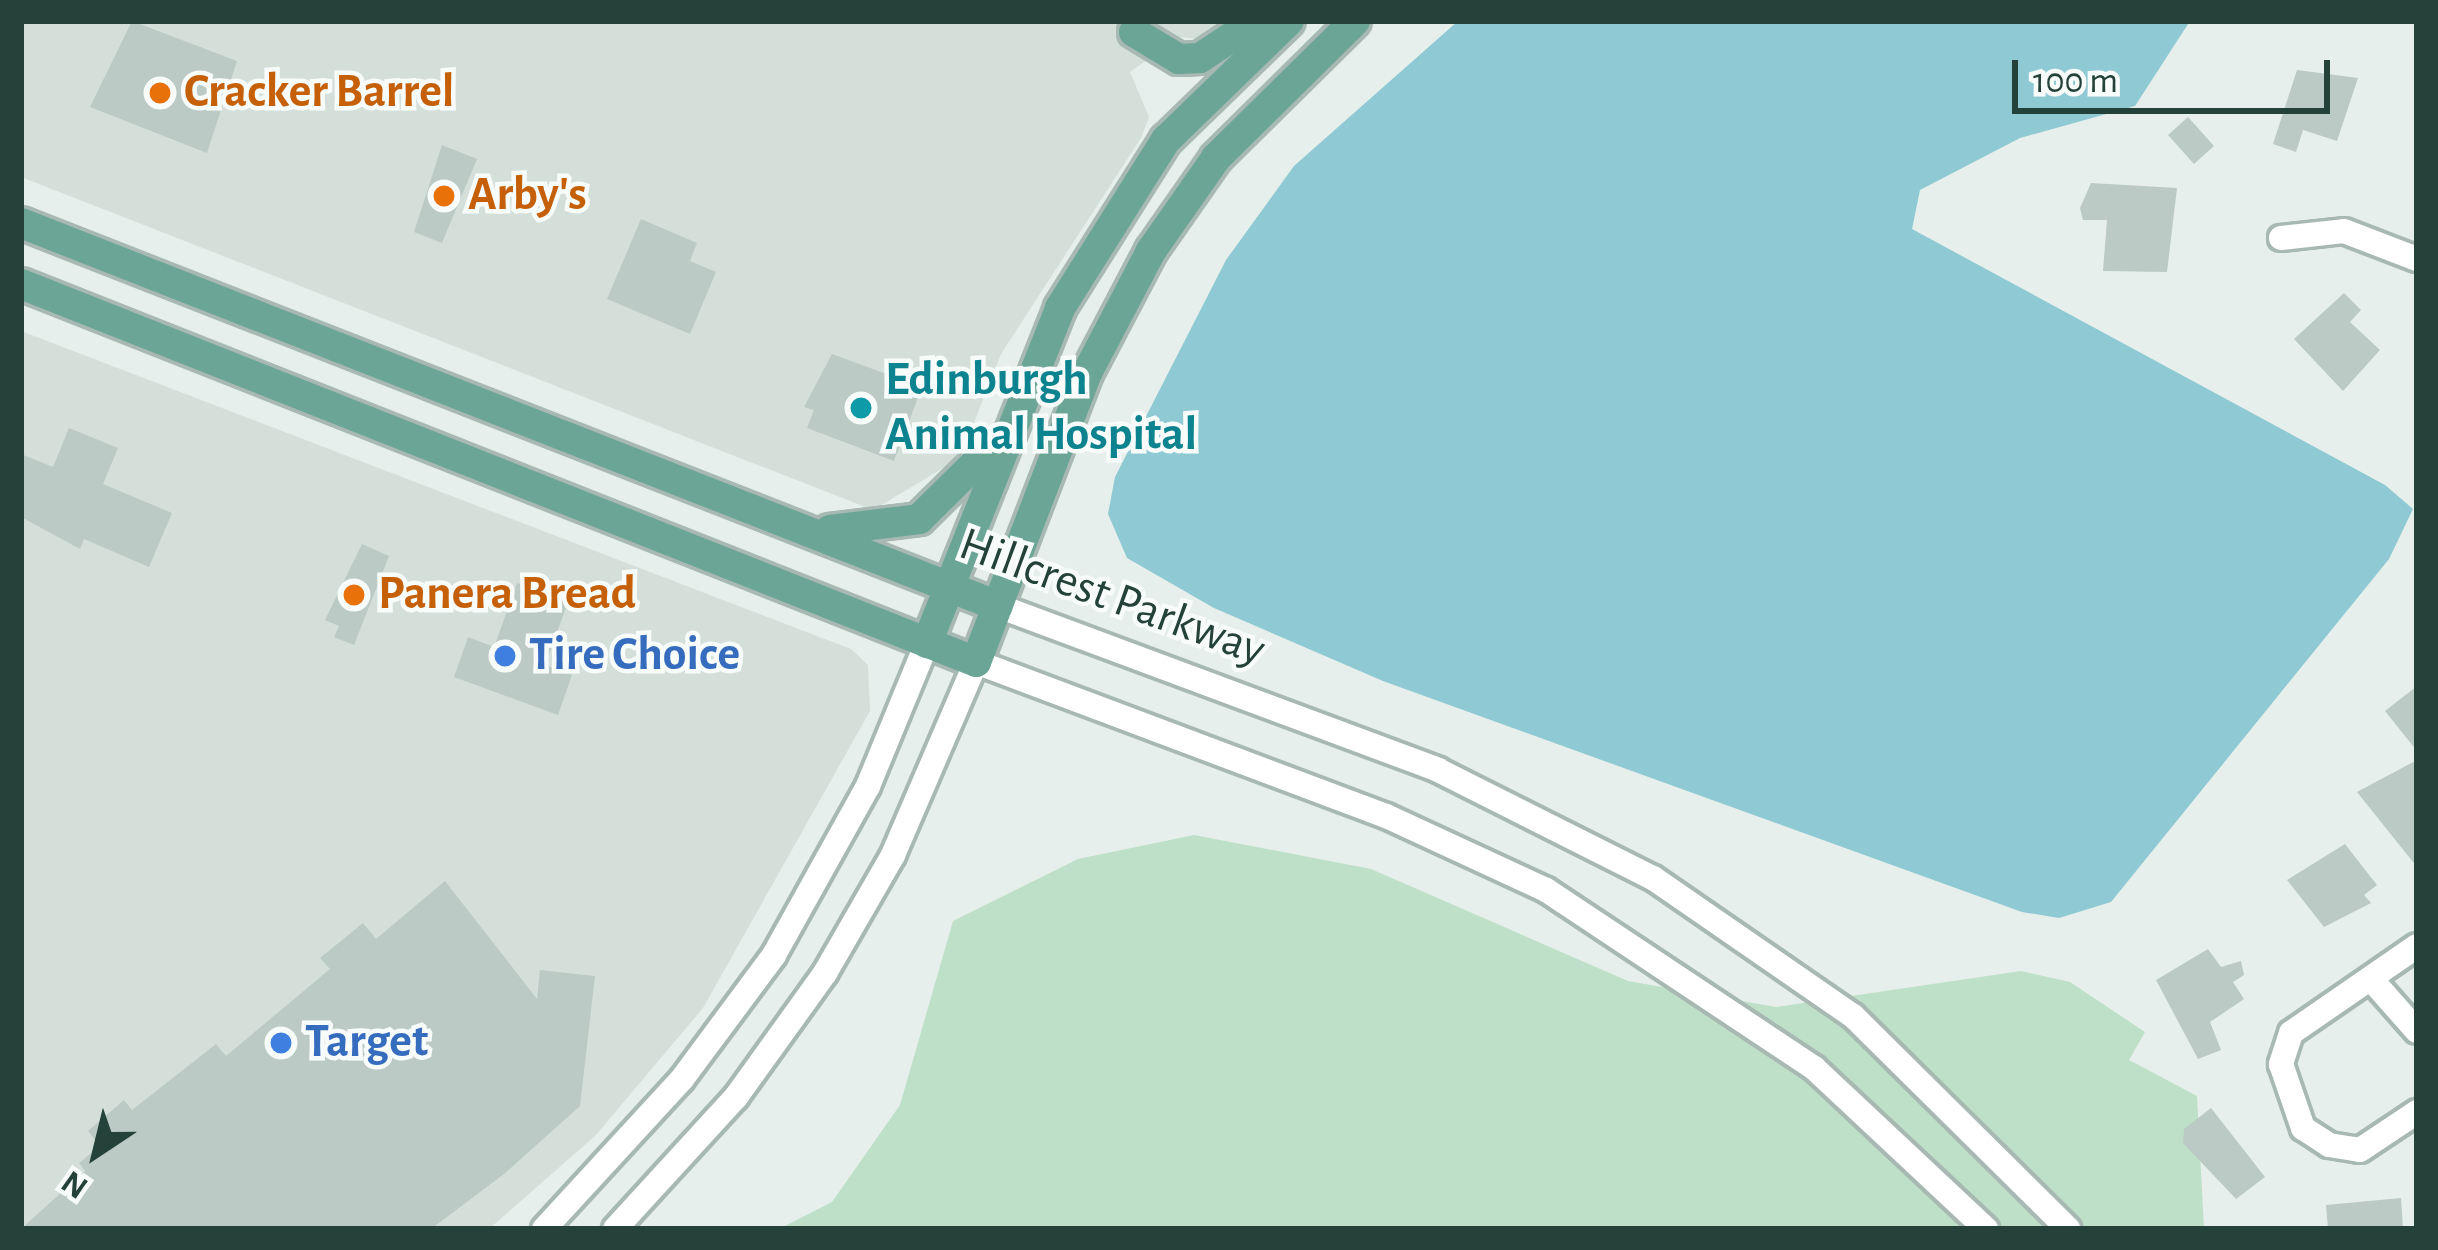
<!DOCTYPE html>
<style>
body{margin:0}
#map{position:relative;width:2438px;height:1250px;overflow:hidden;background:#e6efeb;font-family:"Alegreya Sans",sans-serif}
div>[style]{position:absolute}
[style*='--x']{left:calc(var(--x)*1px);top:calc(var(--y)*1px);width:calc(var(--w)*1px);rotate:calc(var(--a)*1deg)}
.built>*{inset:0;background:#d4dfda}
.green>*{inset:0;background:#bfe0c8}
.water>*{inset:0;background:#8ec9d4}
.building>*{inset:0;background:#bbcac4}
.roads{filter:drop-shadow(3px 0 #a8b8b2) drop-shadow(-3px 0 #a8b8b2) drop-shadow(0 3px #a8b8b2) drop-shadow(0 -3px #a8b8b2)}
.minor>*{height:24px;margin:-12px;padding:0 12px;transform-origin:12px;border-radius:12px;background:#fff}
.major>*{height:30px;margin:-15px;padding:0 15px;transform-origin:15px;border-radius:15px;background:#6aa596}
.dots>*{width:33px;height:33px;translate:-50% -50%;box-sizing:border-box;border:6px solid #f7fbf9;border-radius:50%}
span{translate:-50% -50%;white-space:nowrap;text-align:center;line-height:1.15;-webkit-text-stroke:9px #f7fbf9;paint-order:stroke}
.food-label{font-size:48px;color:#c56008;font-weight:700}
.left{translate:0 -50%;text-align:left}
.culture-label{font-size:48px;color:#0d838f;font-weight:700}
.street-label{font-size:48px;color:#24423a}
.shop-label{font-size:48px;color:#366cbe;font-weight:700}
.frame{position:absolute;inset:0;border:24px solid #24423a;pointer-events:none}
.north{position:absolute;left:36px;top:1094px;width:120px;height:120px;-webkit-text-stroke:9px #f7fbf9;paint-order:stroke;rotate:215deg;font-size:33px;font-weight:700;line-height:48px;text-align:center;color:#24423a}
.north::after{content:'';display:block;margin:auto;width:42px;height:54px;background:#24423a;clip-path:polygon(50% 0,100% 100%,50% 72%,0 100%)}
.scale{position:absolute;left:2012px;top:60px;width:318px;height:54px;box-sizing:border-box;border:6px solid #24423a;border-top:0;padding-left:15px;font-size:36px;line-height:42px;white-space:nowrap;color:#24423a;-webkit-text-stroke:9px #f7fbf9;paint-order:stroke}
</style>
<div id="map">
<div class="built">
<i style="clip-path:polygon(21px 21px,1227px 21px,1198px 39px,1179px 37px,1130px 72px,1149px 117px,1141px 138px,1001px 354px,960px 458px,873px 510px,21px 177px)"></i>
<i style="clip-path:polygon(21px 331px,851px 649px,868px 665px,870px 711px,703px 1008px,595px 1136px,489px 1229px,21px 1229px)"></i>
</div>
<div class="green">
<i style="clip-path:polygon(1194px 835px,1371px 869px,1628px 981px,1776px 1007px,2021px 971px,2070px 982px,2145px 1032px,2129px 1060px,2197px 1096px,2204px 1229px,779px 1229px,832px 1202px,900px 1105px,953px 921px,1078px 859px)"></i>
</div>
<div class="water">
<i style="clip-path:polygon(1458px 21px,2190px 21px,2135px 106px,2020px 138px,1920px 190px,1912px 229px,2385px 485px,2413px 509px,2389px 559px,2111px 902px,2059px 918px,2022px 912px,1383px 681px,1214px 608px,1127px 558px,1108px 514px,1115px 477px,1226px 260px,1294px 166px)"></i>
</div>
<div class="building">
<i style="clip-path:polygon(132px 21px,237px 61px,207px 153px,90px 107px)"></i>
<i style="clip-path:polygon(2297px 70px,2358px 78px,2337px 141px,2303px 130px,2296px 152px,2273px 144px)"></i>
<i style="clip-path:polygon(2188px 117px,2214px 146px,2194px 164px,2168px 135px)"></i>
<i style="clip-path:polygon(442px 145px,477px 159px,442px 243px,414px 232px)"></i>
<i style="clip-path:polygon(2091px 183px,2177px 188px,2167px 272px,2103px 271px,2107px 220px,2083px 220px,2080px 208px)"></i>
<i style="clip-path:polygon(641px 219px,697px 243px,690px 261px,716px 272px,690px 334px,607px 299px)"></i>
<i style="clip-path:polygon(2344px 293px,2361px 310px,2350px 322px,2380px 350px,2343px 391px,2294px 339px)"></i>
<i style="clip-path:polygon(832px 354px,922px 387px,894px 461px,807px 428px,814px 410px,804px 407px)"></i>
<i style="clip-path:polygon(69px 428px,118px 448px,103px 484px,172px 513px,149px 567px,84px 539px,80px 549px,21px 517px,21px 454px,53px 467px)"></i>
<i style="clip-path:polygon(362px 544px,389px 556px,354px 645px,334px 637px,339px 626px,325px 620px)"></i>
<i style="clip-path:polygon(517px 583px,568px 602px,545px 665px,572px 675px,558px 715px,454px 677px,468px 637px,494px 647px)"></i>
<i style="clip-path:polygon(2417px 686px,2417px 751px,2385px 711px)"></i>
<i style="clip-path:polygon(2417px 760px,2417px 867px,2357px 792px)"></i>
<i style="clip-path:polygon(2345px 844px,2377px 885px,2364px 895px,2371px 903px,2324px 927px,2287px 880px)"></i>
<i style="clip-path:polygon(445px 881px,537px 999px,540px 970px,595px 976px,580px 1106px,504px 1174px,431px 1229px,21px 1229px,85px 1171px,79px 1163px,100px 1146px,88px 1131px,124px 1100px,132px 1110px,216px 1044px,226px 1056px,330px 969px,320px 958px,363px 923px,376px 939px)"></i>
<i style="clip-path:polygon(2208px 949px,2221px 967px,2241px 961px,2244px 975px,2233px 982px,2244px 999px,2210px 1022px,2221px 1050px,2198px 1059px,2156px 980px)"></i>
<i style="clip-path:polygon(2211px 1108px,2265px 1177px,2236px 1199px,2183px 1143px,2184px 1129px)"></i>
<i style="clip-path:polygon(2401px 1198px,2403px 1229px,2328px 1229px,2326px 1205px)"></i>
</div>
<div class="roads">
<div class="minor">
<i style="--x:2281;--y:238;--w:63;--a:-6.3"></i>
<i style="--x:2344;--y:231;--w:78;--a:21"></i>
<i style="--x:998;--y:606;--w:470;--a:20.4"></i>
<i style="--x:1438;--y:770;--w:241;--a:26.7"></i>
<i style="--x:1653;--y:878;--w:243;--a:34.6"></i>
<i style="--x:1853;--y:1016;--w:303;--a:44.7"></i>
<i style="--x:2417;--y:946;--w:153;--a:145.4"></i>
<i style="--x:2291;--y:1033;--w:33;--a:108"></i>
<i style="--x:2281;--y:1064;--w:68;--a:71"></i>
<i style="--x:2303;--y:1128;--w:31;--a:33"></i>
<i style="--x:2329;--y:1145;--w:31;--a:9"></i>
<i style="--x:2360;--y:1150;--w:69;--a:-33.7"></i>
<i style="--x:2371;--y:979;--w:69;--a:48.5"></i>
<i style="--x:544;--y:1229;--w:204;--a:-47.4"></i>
<i style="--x:682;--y:1079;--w:154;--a:-53.4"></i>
<i style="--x:774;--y:955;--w:193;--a:-60.9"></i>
<i style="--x:868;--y:786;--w:155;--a:-67.6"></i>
<i style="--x:615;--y:1229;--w:179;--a:-47.5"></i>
<i style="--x:736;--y:1097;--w:153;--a:-54.3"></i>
<i style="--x:825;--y:973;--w:136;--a:-60"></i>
<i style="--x:893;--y:855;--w:210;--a:-66.7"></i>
<i style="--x:976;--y:662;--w:438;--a:20.6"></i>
<i style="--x:1386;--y:816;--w:176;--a:24.8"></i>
<i style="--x:1546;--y:890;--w:322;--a:33.6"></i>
<i style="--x:1814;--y:1068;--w:236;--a:43.1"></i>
</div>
<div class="major">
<i style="--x:1134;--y:32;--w:52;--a:31"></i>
<i style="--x:1179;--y:59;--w:21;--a:-3"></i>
<i style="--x:1200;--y:58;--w:67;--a:-33.5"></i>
<i style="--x:21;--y:223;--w:1049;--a:21.41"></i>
<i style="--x:21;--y:284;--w:1027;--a:21.59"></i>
<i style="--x:976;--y:662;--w:310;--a:-69"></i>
<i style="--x:1087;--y:373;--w:138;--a:-62.3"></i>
<i style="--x:1151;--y:251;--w:113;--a:-55"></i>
<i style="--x:1216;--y:158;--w:195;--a:-44.6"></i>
<i style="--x:830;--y:530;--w:90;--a:-7"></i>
<i style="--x:919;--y:519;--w:100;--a:-44.6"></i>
<i style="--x:927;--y:643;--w:360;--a:-68.3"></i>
<i style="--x:1060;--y:308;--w:199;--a:-57.8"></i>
<i style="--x:1166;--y:140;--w:171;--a:-44.1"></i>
</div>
</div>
<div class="dots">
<i style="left:160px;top:93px;background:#e8710a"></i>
<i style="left:444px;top:196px;background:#e8710a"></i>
<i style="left:861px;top:408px;background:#0f9aa8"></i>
<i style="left:354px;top:595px;background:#e8710a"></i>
<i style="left:505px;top:656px;background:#3f7fe0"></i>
<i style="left:281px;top:1043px;background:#3f7fe0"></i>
</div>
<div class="food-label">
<span class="left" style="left:184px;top:93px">Cracker Barrel</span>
<span class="left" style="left:468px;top:196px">Arby's</span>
<span class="left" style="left:378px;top:595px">Panera Bread</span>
</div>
<div class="culture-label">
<span class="left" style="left:885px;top:408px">Edinburgh<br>Animal Hospital</span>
</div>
<div class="street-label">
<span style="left:1112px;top:598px;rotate:20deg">Hillcrest Parkway</span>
</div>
<div class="shop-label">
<span class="left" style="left:529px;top:656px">Tire Choice</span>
<span class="left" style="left:305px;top:1043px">Target</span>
</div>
<div class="frame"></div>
<div class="north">N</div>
<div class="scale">100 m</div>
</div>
